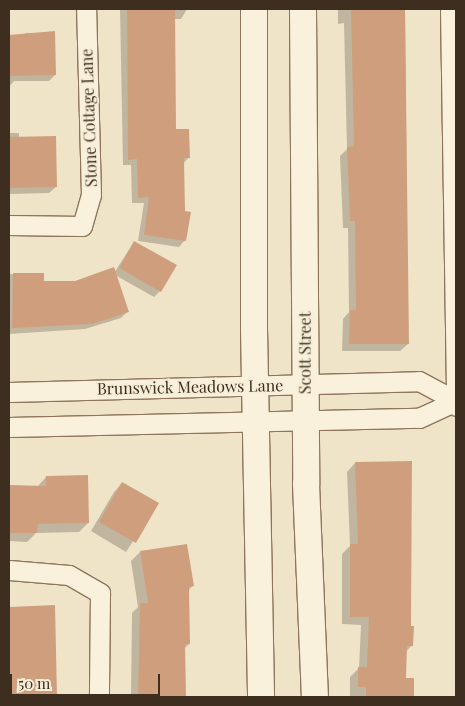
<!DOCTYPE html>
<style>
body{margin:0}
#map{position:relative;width:465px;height:706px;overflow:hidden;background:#f0e4c8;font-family:"Playfair Display",serif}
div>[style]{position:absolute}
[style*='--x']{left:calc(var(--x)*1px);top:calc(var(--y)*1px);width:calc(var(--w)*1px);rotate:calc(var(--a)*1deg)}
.shadow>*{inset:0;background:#0003}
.building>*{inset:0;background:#cf9f7d}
.roads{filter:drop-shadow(1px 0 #8d765c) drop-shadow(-1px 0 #8d765c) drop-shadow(0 1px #8d765c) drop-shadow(0 -1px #8d765c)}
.street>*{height:19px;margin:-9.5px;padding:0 9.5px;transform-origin:9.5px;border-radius:9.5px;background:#faf1dc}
.secondary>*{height:26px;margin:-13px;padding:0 13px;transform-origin:13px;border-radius:13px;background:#faf1dc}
span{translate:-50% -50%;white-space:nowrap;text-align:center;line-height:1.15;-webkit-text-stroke:4px #f7eed8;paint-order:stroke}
.street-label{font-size:16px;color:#3d2e20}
.frame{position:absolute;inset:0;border:10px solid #3d2e20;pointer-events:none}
.scale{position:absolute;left:10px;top:674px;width:150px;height:22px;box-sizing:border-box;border:2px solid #3d2e20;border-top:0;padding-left:6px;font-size:15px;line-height:18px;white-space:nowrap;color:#3d2e20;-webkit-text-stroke:4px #f7eed8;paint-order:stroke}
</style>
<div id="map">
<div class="shadow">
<i style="clip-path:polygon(120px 9px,187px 9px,181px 19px,174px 19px,175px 130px,189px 157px,183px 164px,185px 240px,179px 247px,138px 241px,144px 203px,132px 203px,131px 165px,123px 165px)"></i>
<i style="clip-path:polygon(338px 9px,405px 9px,408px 344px,400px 351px,342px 351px,343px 319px,349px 312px,348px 228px,343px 228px,340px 156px,347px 149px,344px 23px,338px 24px)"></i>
<i style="clip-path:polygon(26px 33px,54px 33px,55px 75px,49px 81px,14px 81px,9px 87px,9px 36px,23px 36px)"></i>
<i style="clip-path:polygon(9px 133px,19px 133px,19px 138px,56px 187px,49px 193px,9px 194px)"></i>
<i style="clip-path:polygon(134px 242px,160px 291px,154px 297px,115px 275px,127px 312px,121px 318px,85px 329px,9px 334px,9px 274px,43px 275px,42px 282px,75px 282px,114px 273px)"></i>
<i style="clip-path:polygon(355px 463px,409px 627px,412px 645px,406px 652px,405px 679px,413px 679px,413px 697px,350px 697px,350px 677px,359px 668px,361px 625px,342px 624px,342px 554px,350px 546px,347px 472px)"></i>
<i style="clip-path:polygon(46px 477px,88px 523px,79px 532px,36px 533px,27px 542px,9px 541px,9px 486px,37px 487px)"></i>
<i style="clip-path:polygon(122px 483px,158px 503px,126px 552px,91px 531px,114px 492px)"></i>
<i style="clip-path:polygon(186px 545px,193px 585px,188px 591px,189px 644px,184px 649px,185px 697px,131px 697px,132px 613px,138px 607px,131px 561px,140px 552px)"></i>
<i style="clip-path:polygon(53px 607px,56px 697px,9px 697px,9px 608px)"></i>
</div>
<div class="building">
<i style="clip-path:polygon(127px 9px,175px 9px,176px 129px,189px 129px,190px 158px,184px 158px,185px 211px,191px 212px,186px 241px,144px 235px,149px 197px,138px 198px,137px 159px,128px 160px)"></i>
<i style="clip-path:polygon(351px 9px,405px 9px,409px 344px,349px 344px,350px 310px,356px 310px,355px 221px,350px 221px,347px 147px,354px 146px)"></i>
<i style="clip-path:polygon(55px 31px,56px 75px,9px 76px,9px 35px)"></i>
<i style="clip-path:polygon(56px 136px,57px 187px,9px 188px,9px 137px)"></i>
<i style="clip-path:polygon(134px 241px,177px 265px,161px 292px,119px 268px)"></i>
<i style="clip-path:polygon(114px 267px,129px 312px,92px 324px,12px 328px,13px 273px,44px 273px,44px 281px,75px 281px)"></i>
<i style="clip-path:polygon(412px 461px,411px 626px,414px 626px,413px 646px,407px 646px,406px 678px,414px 678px,414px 697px,366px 697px,366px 687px,358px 687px,358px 667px,367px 667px,369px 617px,350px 617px,350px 544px,358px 544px,355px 462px)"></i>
<i style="clip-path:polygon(88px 475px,89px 523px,38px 524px,37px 533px,9px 533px,9px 485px,46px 486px,46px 476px)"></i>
<i style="clip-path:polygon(122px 482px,159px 503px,136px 543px,99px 522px)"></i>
<i style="clip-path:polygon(187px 544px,194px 586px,189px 587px,190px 644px,185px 644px,186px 696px,138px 697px,140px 603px,148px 603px,140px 551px)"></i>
<i style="clip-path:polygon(55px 605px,57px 697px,10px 697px,9px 607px)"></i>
</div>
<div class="roads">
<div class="street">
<i style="--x:450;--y:9;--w:397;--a:89.1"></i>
<i style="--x:9;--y:225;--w:73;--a:0.8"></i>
<i style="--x:82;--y:226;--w:32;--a:-74"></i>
<i style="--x:91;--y:195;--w:186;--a:-91.5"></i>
<i style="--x:9;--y:392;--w:410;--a:-1.5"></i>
<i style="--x:419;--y:381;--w:42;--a:28.4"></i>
<i style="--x:9;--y:427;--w:410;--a:-1.3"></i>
<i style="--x:419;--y:418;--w:41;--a:-24.7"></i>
<i style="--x:9;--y:570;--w:60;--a:4.8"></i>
<i style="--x:69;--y:575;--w:36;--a:30"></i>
<i style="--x:100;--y:593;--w:104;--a:90.6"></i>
</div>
<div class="secondary">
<i style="--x:254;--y:9;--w:320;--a:90"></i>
<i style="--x:254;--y:329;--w:368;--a:88.9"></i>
<i style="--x:303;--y:9;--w:475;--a:89.6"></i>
<i style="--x:306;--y:484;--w:213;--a:87.6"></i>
</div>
</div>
<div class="street-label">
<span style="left:89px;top:118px;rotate:-92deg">Stone Cottage Lane</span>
<span style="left:305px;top:353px;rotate:-90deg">Scott Street</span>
<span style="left:190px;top:387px;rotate:-1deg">Brunswick Meadows Lane</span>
</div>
<div class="frame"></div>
<div class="scale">50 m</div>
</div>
